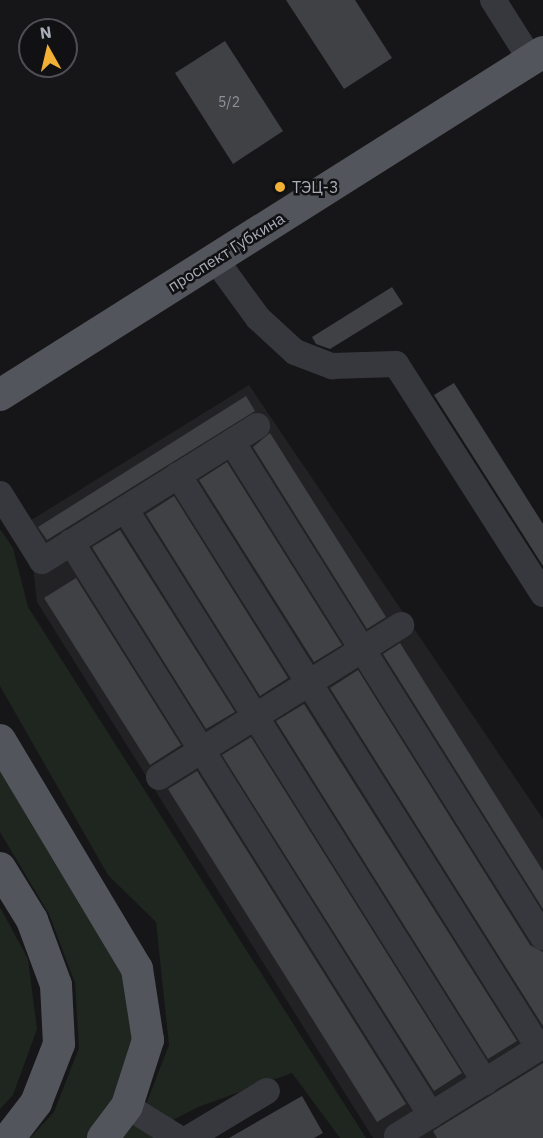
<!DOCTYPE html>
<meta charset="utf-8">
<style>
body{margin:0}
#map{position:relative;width:543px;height:1138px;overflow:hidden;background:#161618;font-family:"IBM Plex Sans",sans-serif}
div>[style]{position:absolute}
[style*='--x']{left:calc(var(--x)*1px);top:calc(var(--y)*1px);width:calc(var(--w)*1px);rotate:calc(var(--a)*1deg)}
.built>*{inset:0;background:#222225}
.green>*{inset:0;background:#1e261f}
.building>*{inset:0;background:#404145}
.minor>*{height:26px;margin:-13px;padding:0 13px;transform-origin:13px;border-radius:13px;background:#37383d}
.major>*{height:32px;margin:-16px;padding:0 16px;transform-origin:16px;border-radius:16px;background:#53555c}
.dots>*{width:16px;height:16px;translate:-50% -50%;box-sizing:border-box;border:3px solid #111113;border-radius:50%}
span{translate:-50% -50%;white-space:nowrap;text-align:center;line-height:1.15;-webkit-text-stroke:5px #111113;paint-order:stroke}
.number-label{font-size:14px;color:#8e929b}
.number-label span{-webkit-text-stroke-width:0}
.poi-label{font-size:16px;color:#a8adb8}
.left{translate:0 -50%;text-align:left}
.street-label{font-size:16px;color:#a8adb8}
.north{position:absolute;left:18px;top:18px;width:60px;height:60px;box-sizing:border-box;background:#111113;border:2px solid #4d4f55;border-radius:50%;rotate:352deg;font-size:16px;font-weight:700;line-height:24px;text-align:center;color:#a8adb8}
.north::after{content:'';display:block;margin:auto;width:21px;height:27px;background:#f2b134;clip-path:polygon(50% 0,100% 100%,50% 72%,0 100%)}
</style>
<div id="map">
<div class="built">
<i style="clip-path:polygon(249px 385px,543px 819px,543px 1138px,373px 1138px,37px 602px,28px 522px)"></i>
</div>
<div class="green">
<i style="clip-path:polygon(0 529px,13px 548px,28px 607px,366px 1138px,340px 1138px,292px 1073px,198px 1107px,169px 1122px,156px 1138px,122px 1138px,143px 1112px,169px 1045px,156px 922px,108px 875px,0 686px)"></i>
<i style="clip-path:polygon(0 760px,126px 972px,138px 1043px,117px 1102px,90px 1138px,30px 1138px,54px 1112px,79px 1048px,75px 983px,49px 914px,0 832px)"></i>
<i style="clip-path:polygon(0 907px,28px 959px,37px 1029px,13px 1095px,0 1109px)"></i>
</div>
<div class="building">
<i style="clip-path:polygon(286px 0,355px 0,392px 58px,344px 89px)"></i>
<i style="clip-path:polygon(225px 41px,283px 131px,233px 164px,175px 73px)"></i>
<i style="clip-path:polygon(392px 287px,403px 304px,330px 349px,316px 344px,312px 337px)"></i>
<i style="clip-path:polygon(454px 383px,543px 524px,543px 566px,434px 395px)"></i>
<i style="clip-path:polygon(246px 396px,255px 411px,47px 540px,38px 527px)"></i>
<i style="clip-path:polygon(270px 433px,386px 617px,367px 629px,253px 447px)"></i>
<i style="clip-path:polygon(227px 462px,342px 645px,314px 662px,199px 480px)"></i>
<i style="clip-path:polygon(174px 496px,288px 678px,260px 696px,146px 514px)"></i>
<i style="clip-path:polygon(120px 530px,235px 712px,206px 729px,92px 547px)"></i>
<i style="clip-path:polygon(76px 578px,181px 745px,150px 765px,44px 598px)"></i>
<i style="clip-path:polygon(400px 643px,543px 871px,543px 909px,383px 654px)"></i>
<i style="clip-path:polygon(358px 670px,530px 945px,543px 952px,543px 1026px,330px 688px)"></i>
<i style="clip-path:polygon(304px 704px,517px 1041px,488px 1059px,276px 721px)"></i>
<i style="clip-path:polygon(251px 737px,462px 1073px,434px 1091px,222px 755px)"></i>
<i style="clip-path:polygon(197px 771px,406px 1104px,377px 1122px,168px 789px)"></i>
<i style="clip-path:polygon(543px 1063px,543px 1138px,437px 1138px,433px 1131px)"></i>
<i style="clip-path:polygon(302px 1096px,323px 1133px,314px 1138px,229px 1138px)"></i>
</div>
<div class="minor">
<i style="--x:493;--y:0;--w:71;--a:57.7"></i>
<i style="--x:215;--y:259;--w:73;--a:53.9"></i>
<i style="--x:258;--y:318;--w:50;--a:42.6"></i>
<i style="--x:295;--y:352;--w:40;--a:21"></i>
<i style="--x:332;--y:366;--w:64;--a:-1.8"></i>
<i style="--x:396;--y:364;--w:273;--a:57.4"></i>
<i style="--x:232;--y:442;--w:585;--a:57.86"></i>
<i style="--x:178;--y:475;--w:677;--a:57.79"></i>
<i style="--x:0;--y:494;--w:79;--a:57.9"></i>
<i style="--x:42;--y:561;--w:254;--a:-32.1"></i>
<i style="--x:125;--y:509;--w:677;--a:57.86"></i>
<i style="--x:71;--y:542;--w:677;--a:57.86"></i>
<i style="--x:159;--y:777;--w:286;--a:-32.1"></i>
<i style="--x:127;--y:1106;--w:60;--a:32.1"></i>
<i style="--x:397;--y:1136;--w:172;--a:-31.9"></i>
<i style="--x:189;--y:1138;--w:91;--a:-31.1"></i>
</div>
<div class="major">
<i style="--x:0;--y:395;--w:642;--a:-32.28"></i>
<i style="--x:0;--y:740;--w:267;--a:59.1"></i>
<i style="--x:137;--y:969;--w:72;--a:81.2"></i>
<i style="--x:148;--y:1040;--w:69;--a:107.7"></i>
<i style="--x:127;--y:1106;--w:40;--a:127"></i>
<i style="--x:0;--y:868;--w:61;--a:58.4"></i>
<i style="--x:32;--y:920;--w:69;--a:69.7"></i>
<i style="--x:56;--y:985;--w:59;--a:87.1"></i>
<i style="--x:59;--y:1044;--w:63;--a:111.3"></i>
<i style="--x:36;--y:1103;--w:44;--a:127.6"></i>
</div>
<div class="dots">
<i style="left:280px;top:187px;background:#f2b134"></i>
</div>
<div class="number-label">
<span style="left:229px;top:102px">5/2</span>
</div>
<div class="poi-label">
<span class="left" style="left:292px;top:187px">ТЭЦ-3</span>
</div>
<div class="street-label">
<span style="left:226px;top:252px;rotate:-32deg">проспект Губкина</span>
</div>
<div class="north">N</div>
</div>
